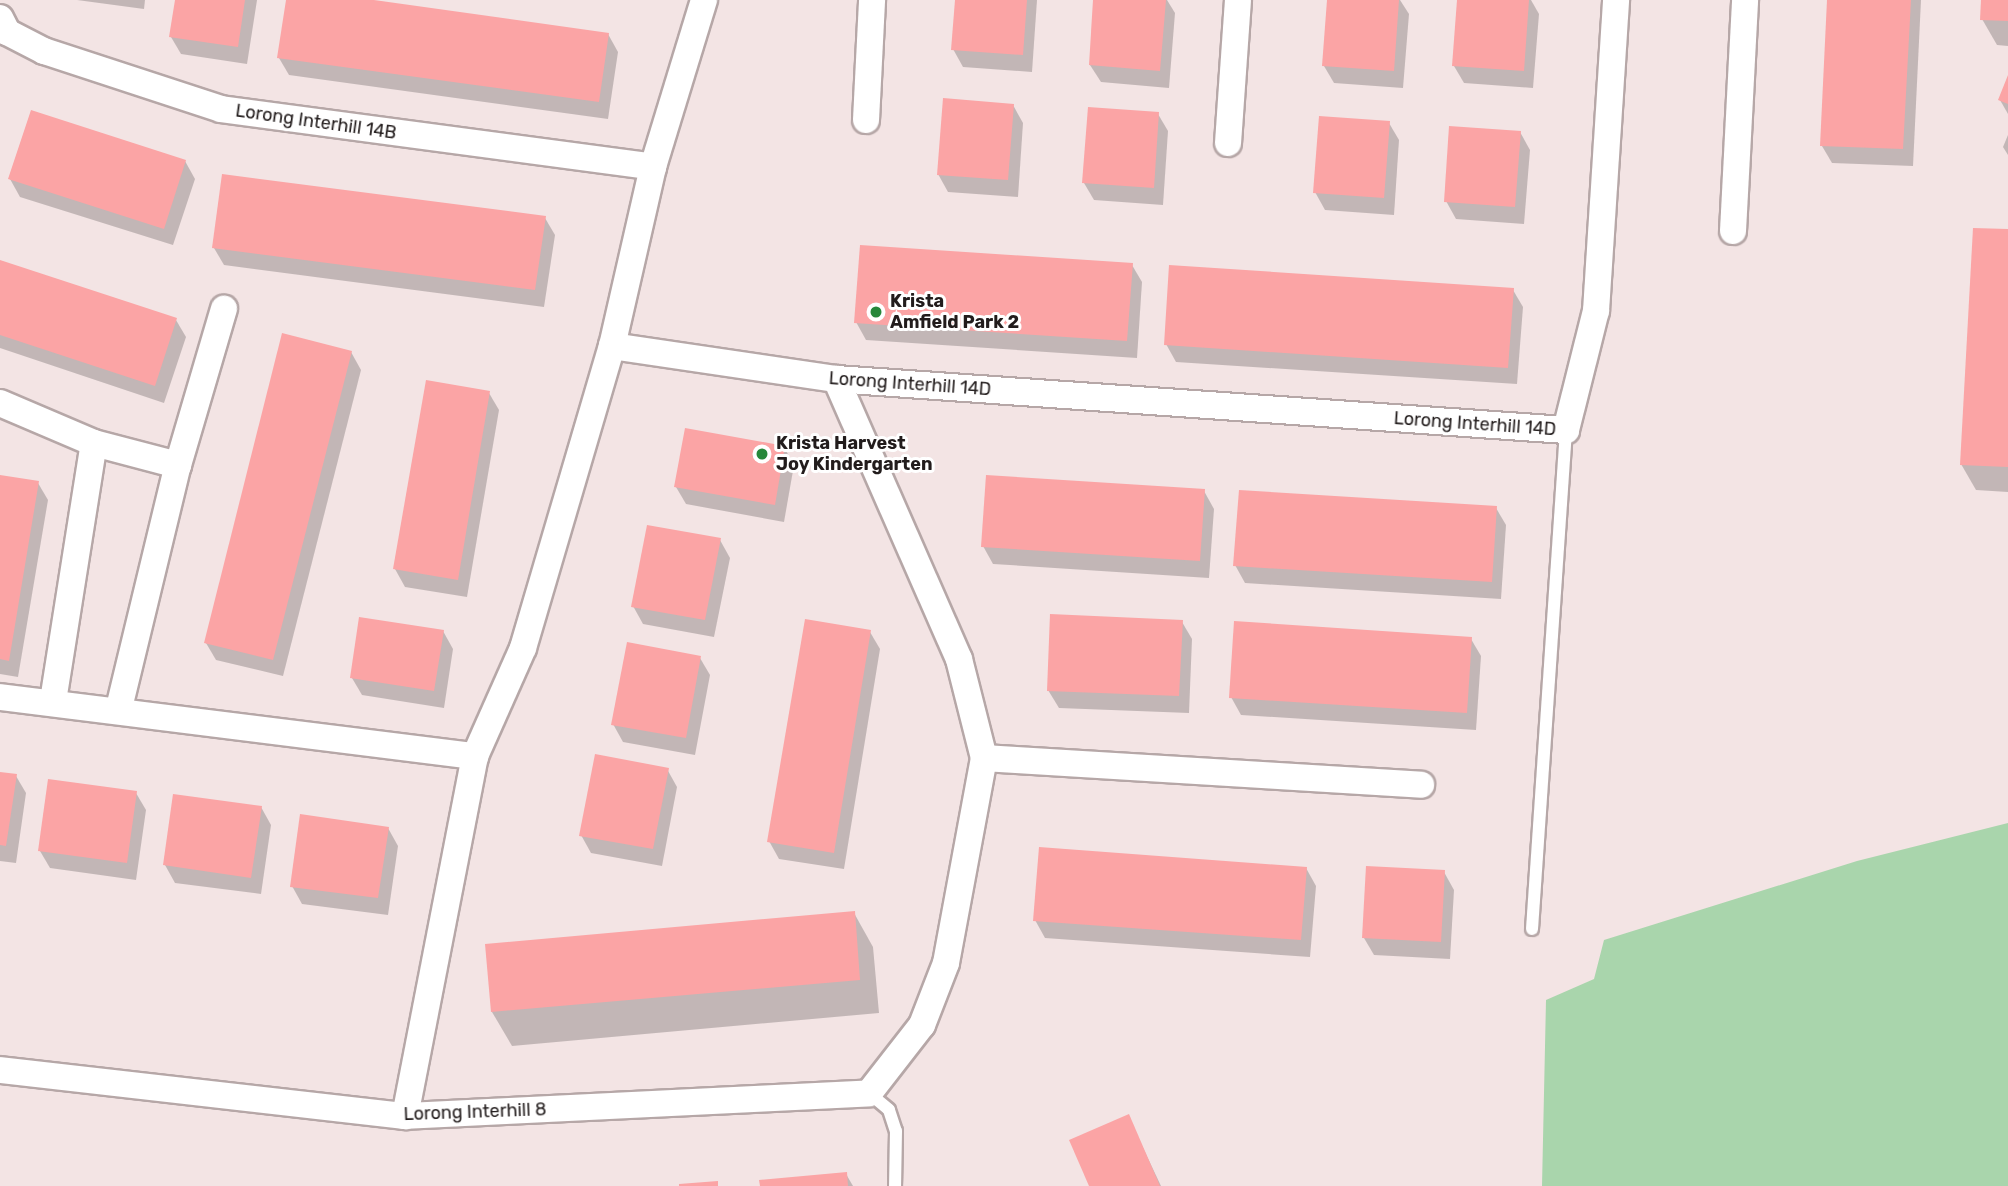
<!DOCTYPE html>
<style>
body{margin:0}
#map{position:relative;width:2008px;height:1186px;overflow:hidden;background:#f3e4e4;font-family:Rubik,sans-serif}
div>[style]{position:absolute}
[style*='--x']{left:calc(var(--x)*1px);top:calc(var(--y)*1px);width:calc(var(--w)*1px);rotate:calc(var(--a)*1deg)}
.green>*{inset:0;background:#a9d5ac}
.shadow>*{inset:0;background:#0003}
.building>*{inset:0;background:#fba4a5}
.roads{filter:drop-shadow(2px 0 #b6a7a7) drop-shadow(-2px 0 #b6a7a7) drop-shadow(0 2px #b6a7a7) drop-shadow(0 -2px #b6a7a7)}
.service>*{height:12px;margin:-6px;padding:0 6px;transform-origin:6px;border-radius:6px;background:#fff}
.minor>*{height:26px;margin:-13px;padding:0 13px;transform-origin:13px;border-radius:13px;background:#fff}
.dots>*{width:19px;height:19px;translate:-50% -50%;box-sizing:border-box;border:4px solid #fff;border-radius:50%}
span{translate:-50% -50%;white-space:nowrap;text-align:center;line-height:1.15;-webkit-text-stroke:6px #fff;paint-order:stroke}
.street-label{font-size:18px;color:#221c1c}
.poi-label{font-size:18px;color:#221c1c;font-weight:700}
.left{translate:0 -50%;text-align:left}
</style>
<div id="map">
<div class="green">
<i style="clip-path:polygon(2008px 823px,2008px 1186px,1542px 1186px,1546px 1000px,1594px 979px,1604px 940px,1857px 861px)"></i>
</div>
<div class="shadow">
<i style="clip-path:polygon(77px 0,145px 0,144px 9px)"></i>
<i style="clip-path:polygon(176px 0,257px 0,247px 64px,181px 54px,171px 37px)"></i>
<i style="clip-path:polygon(287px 0,361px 0,608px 34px,618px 52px,608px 119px,289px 75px,279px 58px)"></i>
<i style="clip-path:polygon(956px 0,1037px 0,1032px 72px,963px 67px,953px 49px)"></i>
<i style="clip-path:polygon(1095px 0,1167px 0,1175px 13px,1169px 88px,1101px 82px,1090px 65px)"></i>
<i style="clip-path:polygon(1329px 0,1400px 0,1409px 14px,1403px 88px,1334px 83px,1324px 66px)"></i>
<i style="clip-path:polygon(1459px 0,1531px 0,1539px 14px,1533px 88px,1464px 83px,1454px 66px)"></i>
<i style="clip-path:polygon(1829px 0,1921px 0,1913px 166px,1832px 163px,1822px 146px)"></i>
<i style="clip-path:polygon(1983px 0,2008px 0,2008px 46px,1997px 45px,1982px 19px)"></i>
<i style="clip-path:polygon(2008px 80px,2008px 114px,2000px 100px)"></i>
<i style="clip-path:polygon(1013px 105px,1023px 123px,1018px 197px,948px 192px,938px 174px)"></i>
<i style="clip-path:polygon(1158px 114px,1168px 131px,1163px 205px,1094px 200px,1084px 183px)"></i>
<i style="clip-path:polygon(1389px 123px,1399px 140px,1394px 215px,1325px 210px,1315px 192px)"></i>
<i style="clip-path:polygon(1520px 132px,1530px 150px,1524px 224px,1456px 219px,1446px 201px)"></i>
<i style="clip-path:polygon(2008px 135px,2008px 155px,2003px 147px)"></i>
<i style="clip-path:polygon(185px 161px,195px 179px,173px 245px,20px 197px,10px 179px)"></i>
<i style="clip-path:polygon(545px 218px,555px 235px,544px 307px,224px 265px,214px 248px)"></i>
<i style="clip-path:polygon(2008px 231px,2008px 492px,1976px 490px,1961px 464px)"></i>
<i style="clip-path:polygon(0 262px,176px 320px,186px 337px,164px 403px,0 348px)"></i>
<i style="clip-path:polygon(1132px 265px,1142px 282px,1137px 358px,866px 340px,856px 322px)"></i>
<i style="clip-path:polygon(1513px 290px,1523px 307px,1517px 384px,1176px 362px,1166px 344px)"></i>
<i style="clip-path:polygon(351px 352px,361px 370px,283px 676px,216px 660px,206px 643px)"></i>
<i style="clip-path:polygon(489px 393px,499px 410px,467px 597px,405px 587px,395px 569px)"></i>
<i style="clip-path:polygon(784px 447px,794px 465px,784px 522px,686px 504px,676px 487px)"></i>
<i style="clip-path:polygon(0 476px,38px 483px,48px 500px,18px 677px,0 674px)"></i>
<i style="clip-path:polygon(1204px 491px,1214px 509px,1209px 578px,993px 564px,983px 546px)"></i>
<i style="clip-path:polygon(1496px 508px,1506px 525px,1501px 599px,1245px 583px,1235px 565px)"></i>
<i style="clip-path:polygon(720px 540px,730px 558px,714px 637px,643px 624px,633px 606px)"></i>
<i style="clip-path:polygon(1182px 622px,1192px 639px,1189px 713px,1059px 708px,1048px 690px)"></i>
<i style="clip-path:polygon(443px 631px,453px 649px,444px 708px,362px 695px,352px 678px)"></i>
<i style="clip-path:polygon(870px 632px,880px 649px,844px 869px,779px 859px,769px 841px)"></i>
<i style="clip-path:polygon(1471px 639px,1481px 656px,1476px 730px,1241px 715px,1231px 697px)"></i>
<i style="clip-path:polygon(700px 658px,710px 675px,695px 755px,623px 742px,613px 724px)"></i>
<i style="clip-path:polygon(667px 769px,677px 787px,662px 866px,591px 853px,581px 835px)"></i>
<i style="clip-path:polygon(0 773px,16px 776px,26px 793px,16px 863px,0 861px)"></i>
<i style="clip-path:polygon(136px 793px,146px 810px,136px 880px,50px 868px,40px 851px)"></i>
<i style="clip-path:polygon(261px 807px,271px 825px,261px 894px,175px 883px,165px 865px)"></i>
<i style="clip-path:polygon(388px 828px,398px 846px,388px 915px,302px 904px,292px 886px)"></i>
<i style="clip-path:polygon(1306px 868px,1316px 886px,1310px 957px,1045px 938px,1035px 920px)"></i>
<i style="clip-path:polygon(1444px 872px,1454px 890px,1450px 959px,1374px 955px,1364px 938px)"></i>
<i style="clip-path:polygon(854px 913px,873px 947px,879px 1013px,512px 1046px,492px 1012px,487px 946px)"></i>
<i style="clip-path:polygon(1128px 1116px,1161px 1186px,1091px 1186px)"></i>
<i style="clip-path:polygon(846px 1174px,853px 1186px,761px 1186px)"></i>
</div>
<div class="building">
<i style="clip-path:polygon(175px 0,245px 0,238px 47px,169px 37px)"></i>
<i style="clip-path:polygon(286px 0,374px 0,609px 33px,599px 102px,277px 58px)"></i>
<i style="clip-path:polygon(955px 0,1027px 0,1023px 55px,951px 50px)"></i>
<i style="clip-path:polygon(1093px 0,1166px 0,1160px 71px,1089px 65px)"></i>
<i style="clip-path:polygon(1327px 0,1399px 0,1394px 71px,1322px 66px)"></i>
<i style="clip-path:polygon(1457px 0,1529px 0,1524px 71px,1452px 66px)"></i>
<i style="clip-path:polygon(1827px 0,1911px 0,1903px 149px,1820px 146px)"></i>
<i style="clip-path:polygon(1981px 0,2008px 0,2008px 21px,1980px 20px)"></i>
<i style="clip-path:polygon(2008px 75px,2008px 104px,1998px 100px)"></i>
<i style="clip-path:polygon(943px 98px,1014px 104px,1008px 180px,937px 175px)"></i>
<i style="clip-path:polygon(1088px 107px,1159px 112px,1154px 188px,1082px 183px)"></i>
<i style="clip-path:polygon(31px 110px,186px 160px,164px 229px,8px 179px)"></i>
<i style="clip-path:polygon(1319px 116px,1390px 121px,1384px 198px,1313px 193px)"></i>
<i style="clip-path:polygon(1449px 126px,1521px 131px,1515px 207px,1444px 202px)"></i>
<i style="clip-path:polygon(222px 174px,546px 216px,535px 290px,212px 248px)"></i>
<i style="clip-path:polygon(1973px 228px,2008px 229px,2008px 467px,1960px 465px)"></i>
<i style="clip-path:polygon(860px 245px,1133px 263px,1127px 341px,854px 323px)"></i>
<i style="clip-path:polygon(0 260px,177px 318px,155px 386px,0 335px)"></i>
<i style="clip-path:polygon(1169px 265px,1514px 288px,1508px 368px,1164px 345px)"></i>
<i style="clip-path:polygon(282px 333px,352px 351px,273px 660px,204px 643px)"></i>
<i style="clip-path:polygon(426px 380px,490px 391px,458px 580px,393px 569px)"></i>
<i style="clip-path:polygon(685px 428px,785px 446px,775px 505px,674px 487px)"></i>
<i style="clip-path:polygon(0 475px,39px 481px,9px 661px,0 659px)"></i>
<i style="clip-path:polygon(986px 475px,1205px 489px,1200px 561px,981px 547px)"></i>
<i style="clip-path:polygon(1239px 490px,1497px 506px,1492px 582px,1233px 566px)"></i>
<i style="clip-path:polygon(647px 525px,721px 538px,705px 620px,631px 607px)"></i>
<i style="clip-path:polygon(1050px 614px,1183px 620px,1179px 696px,1047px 691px)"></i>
<i style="clip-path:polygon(359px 617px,444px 630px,434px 691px,350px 678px)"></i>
<i style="clip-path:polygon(805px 619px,871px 630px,834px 853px,767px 842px)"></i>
<i style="clip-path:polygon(1234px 621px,1472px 637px,1467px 713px,1229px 698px)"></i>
<i style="clip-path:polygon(627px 642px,701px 656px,686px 738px,611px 725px)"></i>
<i style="clip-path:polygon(595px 754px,669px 768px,653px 849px,579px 836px)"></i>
<i style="clip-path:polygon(0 772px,17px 774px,6px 846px,0 845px)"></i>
<i style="clip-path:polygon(48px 779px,137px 791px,127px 863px,38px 851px)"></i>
<i style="clip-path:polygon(173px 794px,262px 806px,251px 878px,163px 865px)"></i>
<i style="clip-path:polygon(300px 814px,389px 827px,378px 898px,290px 887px)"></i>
<i style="clip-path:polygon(1039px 847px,1307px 867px,1301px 940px,1033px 921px)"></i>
<i style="clip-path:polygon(1366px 866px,1445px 870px,1441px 942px,1362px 938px)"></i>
<i style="clip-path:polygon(855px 911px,860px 980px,491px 1012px,485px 944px)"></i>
<i style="clip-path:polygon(1129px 1114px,1160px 1186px,1089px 1186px,1069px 1140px)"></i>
<i style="clip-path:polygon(847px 1172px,848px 1186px,760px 1186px,759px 1180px)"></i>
<i style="clip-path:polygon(718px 1181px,718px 1186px,679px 1186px,679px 1184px)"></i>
</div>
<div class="roads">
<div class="service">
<i style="--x:1532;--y:929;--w:500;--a:-86.1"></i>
<i style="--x:869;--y:1093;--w:26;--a:40"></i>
<i style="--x:889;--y:1110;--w:22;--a:72"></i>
<i style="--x:896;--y:1131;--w:55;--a:91"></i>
</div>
<div class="minor">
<i style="--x:704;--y:0;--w:175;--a:107"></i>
<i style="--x:653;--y:167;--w:184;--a:102.9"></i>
<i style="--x:612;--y:346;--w:226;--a:8.4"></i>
<i style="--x:836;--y:379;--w:732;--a:4"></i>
<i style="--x:1566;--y:430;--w:123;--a:-75.9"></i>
<i style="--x:1596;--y:311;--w:312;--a:-86.3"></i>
<i style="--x:0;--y:18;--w:16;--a:63"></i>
<i style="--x:7;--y:32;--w:42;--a:27.2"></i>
<i style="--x:44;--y:51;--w:186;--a:18.1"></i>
<i style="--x:221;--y:109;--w:436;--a:7.6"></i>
<i style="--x:866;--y:120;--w:120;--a:-87.1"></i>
<i style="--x:1228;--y:143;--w:143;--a:-86"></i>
<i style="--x:1733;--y:231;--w:231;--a:-87"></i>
<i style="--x:0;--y:403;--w:102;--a:23.1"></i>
<i style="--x:94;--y:443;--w:87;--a:14.7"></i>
<i style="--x:0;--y:697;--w:479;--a:7.1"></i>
<i style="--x:53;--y:701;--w:261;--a:-81"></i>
<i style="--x:119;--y:708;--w:250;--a:-76.4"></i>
<i style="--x:178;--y:465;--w:163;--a:-73.6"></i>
<i style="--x:984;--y:758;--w:438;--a:3.5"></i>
<i style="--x:0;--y:1070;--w:408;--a:6.5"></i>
<i style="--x:405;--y:1116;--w:465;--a:-2.8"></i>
<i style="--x:869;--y:1093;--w:86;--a:-52.1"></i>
<i style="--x:922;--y:1025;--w:66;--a:-68.8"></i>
<i style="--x:946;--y:963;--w:208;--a:-79.5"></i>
<i style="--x:984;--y:758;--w:102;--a:-104.2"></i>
<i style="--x:959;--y:659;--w:306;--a:-113.7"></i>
<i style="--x:405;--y:1116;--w:367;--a:-79"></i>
<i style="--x:475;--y:756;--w:118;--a:-66"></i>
<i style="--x:523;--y:648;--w:315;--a:-73.6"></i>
</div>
</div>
<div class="dots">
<i style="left:876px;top:312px;background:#27873a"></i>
<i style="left:762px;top:454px;background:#27873a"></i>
</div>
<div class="street-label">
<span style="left:316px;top:122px;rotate:8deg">Lorong Interhill 14B</span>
<span style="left:910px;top:384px;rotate:4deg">Lorong Interhill 14D</span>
<span style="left:1475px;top:424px;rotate:4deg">Lorong Interhill 14D</span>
<span style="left:475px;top:1112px;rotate:-2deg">Lorong Interhill 8</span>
</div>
<div class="poi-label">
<span class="left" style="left:890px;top:312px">Krista<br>Amfield Park 2</span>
<span class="left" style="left:776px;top:454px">Krista Harvest<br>Joy Kindergarten</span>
</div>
</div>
